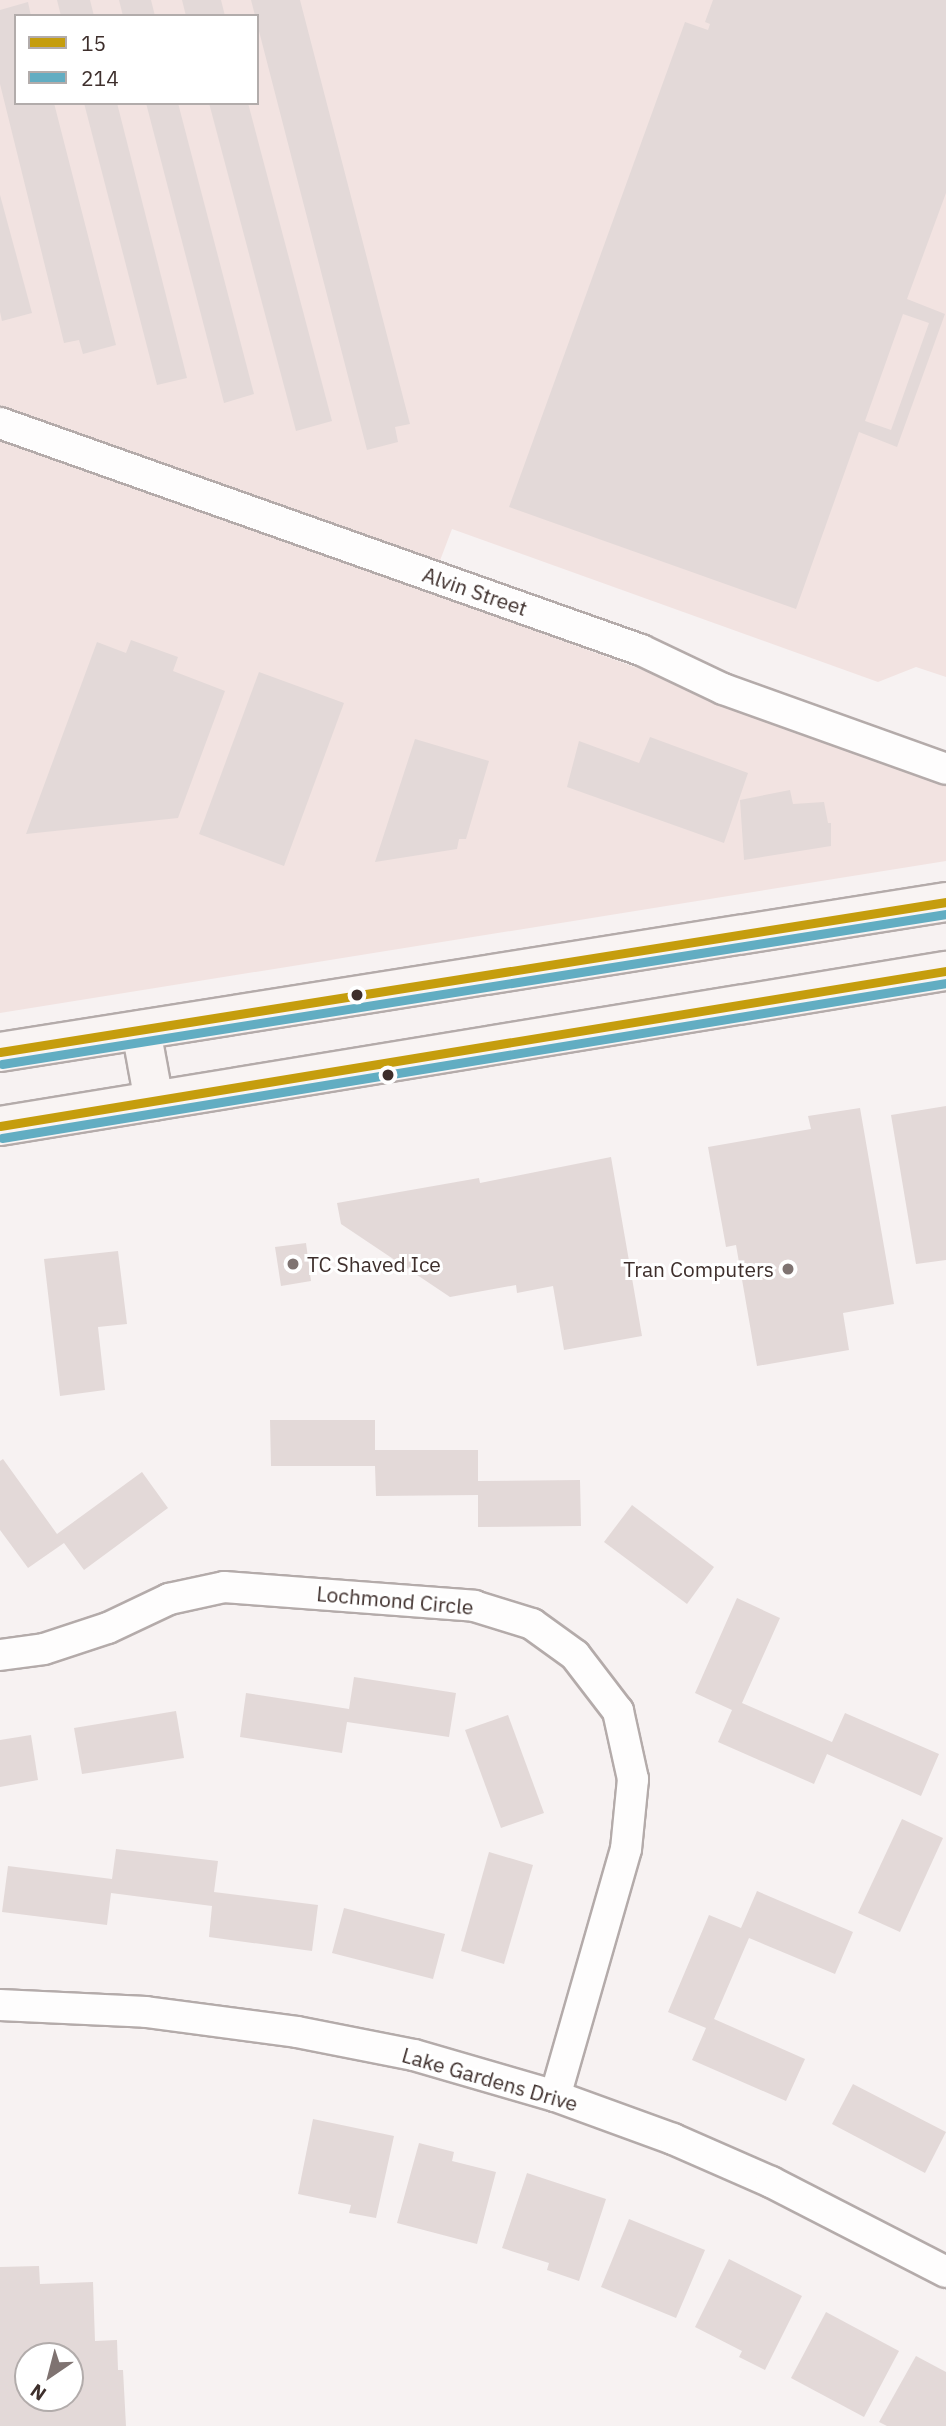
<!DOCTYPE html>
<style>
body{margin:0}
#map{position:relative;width:946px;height:2426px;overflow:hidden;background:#f7f2f2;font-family:"IBM Plex Sans",sans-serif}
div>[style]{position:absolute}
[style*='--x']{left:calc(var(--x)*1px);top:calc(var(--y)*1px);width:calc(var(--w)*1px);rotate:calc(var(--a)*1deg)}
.built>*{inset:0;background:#f2e3e1}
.building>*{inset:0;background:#e3d9d8}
.roads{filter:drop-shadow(2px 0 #b4abaa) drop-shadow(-2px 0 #b4abaa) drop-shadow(0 2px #b4abaa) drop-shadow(0 -2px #b4abaa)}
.minor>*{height:30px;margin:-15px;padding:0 15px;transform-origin:15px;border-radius:15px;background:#fefdfd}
.primary>*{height:38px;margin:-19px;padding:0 19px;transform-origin:19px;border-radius:19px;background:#f9f4f3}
.bus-1>*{height:9px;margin:-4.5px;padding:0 4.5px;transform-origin:4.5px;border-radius:4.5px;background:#c59d0d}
.bus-2>*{height:9px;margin:-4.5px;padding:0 4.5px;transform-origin:4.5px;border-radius:4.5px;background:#62adc2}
.dots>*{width:19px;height:19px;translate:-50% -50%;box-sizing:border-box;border:4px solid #fff;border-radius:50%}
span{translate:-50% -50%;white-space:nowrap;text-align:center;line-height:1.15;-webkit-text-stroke:6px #fff;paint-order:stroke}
.street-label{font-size:21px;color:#3e2f2c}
.poi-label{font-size:21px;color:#3e2f2c}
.left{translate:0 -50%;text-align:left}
.right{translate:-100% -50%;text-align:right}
.legend{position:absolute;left:14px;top:14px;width:245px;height:91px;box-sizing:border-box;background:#fff;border:2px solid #b2acab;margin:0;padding:9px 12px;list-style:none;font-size:21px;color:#3e2f2c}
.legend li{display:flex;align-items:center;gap:14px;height:35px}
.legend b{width:35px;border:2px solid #b2acab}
.north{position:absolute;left:14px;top:2342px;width:70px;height:70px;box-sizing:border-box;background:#fff;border:2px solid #b2acab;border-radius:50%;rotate:215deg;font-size:19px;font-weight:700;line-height:28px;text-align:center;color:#3e2f2c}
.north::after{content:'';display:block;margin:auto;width:24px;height:32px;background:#7f7371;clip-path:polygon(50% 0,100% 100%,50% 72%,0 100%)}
</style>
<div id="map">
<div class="built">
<i style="clip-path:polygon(evenodd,0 0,946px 0,946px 677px,916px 667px,878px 682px,452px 529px,428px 592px,946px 780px,946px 861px,0 1013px,0 0,16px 16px,257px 16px,257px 103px,16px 103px,16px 16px)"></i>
</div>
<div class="building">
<i style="clip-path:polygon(57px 0,90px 0,94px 16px,61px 16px)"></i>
<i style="clip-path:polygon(119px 0,151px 0,155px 16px,123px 16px)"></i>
<i style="clip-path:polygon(182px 0,221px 0,225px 16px,186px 16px)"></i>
<i style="clip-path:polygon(251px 0,300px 0,410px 424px,395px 427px,398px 442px,367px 450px)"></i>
<i style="clip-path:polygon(evenodd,713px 0,946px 0,946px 193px,907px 299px,945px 314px,897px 447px,859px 432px,796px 609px,509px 507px,685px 22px,708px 30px,710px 24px,705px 22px,713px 0,903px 314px,929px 323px,891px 430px,865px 421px,903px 314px)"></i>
<i style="clip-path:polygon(28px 2px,31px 16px,16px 16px,16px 103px,54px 103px,116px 345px,83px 354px,79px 340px,64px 343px,0 84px,0 10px)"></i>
<i style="clip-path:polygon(84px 103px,117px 103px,187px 378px,157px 385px)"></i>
<i style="clip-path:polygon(146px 103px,178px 103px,254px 394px,224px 403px)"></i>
<i style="clip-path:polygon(209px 103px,248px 103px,332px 421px,296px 431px)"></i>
<i style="clip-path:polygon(0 195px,32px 313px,2px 321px,0 312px)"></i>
<i style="clip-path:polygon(131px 640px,178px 657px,173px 671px,225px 691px,178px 818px,26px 834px,97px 642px,126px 653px)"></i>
<i style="clip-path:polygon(259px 672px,344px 703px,284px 866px,199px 834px)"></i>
<i style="clip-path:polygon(650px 737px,748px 773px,724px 843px,567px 787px,579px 741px,639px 763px)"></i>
<i style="clip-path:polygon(415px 739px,489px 761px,466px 839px,459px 839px,457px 849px,375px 862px)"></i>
<i style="clip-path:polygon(790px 790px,793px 804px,824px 802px,828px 823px,831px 823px,831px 846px,744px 860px,740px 800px)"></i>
<i style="clip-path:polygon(946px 1106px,946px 1260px,916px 1264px,891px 1115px)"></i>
<i style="clip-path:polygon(860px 1108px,894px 1304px,843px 1313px,849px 1350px,757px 1366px,736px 1245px,726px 1247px,708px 1147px,811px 1129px,808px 1116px)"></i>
<i style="clip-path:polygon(611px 1157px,642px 1336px,564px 1350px,553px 1286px,517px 1293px,516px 1285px,450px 1297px,341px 1224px,337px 1203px,479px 1178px,480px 1183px)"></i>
<i style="clip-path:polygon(306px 1243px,311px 1281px,281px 1286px,275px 1247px)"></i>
<i style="clip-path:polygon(118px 1251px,127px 1324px,98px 1327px,105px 1390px,60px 1396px,44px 1259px)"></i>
<i style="clip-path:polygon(270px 1420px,375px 1420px,375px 1450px,478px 1450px,478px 1481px,580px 1480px,581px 1526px,478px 1527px,478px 1495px,376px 1496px,375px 1466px,271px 1466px)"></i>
<i style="clip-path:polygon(3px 1459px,57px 1534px,142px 1472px,168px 1508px,84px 1570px,64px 1543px,28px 1568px,0 1530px,0 1461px)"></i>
<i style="clip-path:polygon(632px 1505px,714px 1567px,687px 1604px,604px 1542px)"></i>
<i style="clip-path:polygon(737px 1598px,780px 1618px,742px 1703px,832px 1742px,845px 1713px,939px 1754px,921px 1796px,827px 1754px,814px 1784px,718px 1742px,732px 1710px,695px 1693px)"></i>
<i style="clip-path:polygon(354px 1677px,456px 1693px,449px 1737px,347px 1722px,342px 1753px,240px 1737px,246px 1693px,349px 1709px)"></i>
<i style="clip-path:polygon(176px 1711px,184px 1758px,82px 1774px,74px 1728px)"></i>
<i style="clip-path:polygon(508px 1715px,544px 1813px,501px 1828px,465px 1730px)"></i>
<i style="clip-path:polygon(31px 1735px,38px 1780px,0 1787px,0 1740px)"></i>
<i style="clip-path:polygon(902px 1819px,943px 1838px,900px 1932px,858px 1913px)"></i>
<i style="clip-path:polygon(116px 1849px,218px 1861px,214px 1892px,318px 1905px,312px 1951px,209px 1937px,212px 1906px,111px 1893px,107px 1925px,2px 1912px,8px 1866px,112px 1879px)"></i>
<i style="clip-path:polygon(489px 1852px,533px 1865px,504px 1964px,461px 1951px)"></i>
<i style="clip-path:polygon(757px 1891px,853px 1932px,835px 1974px,749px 1938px,714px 2019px,805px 2059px,786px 2101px,692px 2060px,706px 2028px,668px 2012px,709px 1915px,741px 1928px)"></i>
<i style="clip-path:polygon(344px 1908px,445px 1934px,433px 1979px,332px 1953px)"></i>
<i style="clip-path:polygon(853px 2084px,946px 2132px,925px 2173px,832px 2124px)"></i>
<i style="clip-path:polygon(313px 2119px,394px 2136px,376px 2218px,349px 2213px,351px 2205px,298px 2194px)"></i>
<i style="clip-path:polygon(419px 2143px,454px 2152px,452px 2161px,496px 2172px,477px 2244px,397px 2223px)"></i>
<i style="clip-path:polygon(527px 2173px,606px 2199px,579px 2281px,547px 2270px,549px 2263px,502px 2248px)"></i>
<i style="clip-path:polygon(629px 2219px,705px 2250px,676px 2318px,601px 2287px)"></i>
<i style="clip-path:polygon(729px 2259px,802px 2296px,765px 2370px,739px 2357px,742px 2351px,695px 2327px)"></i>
<i style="clip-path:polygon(evenodd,39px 2266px,40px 2284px,93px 2282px,95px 2341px,117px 2340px,118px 2370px,123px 2370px,126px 2426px,0 2426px,0 2267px,39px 2266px,28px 2356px,70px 2356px,70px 2398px,28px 2398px,28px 2356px)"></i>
<i style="clip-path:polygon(826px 2312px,899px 2351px,864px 2417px,791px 2378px)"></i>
<i style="clip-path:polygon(916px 2356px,946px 2372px,946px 2426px,887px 2426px,879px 2422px)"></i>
</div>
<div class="roads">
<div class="minor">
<i style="--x:0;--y:423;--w:680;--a:19.5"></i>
<i style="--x:641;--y:650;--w:91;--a:25.4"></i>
<i style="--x:723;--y:689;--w:237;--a:19.7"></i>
<i style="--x:0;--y:1655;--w:44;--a:-7.8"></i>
<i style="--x:44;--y:1649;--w:67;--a:-18.2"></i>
<i style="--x:108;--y:1628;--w:68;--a:-25.4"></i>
<i style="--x:169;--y:1599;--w:56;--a:-12.3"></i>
<i style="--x:224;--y:1587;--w:251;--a:4.3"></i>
<i style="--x:474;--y:1606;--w:61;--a:17.2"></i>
<i style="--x:532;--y:1624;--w:53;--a:35.8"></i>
<i style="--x:575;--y:1655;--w:71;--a:52.5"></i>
<i style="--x:618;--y:1711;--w:70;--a:77.6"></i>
<i style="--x:633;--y:1779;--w:70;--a:95.7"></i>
<i style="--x:626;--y:1849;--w:257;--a:106"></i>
<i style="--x:0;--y:2005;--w:146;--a:2.7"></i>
<i style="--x:146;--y:2012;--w:152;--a:7.5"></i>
<i style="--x:297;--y:2032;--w:119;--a:11.1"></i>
<i style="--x:414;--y:2055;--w:147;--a:16.2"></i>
<i style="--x:555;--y:2096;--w:126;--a:20"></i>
<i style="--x:673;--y:2139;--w:107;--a:23.7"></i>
<i style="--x:771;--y:2182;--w:197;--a:27.2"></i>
</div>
<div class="primary">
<i style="--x:141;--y:1030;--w:72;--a:79.6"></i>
<i style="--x:0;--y:1052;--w:958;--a:-9.01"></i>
<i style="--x:0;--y:1126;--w:959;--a:-9.31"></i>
</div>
</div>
<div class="bus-1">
<i style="--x:0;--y:1052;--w:958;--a:-9.01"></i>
<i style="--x:0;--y:1126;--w:959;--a:-9.31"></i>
</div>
<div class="bus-2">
<i style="--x:2;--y:1064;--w:956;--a:-9.03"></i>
<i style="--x:2;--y:1138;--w:957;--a:-9.32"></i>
</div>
<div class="dots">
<i style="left:357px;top:995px;background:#3e2f2c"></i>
<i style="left:388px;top:1075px;background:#3e2f2c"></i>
<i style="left:293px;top:1264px;background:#7f7371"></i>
<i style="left:788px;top:1269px;background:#7f7371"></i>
</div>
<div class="street-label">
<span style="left:475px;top:591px;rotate:19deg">Alvin Street</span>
<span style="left:395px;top:1600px;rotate:5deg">Lochmond Circle</span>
<span style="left:490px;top:2079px;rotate:16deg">Lake Gardens Drive</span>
</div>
<div class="poi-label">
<span class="left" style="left:307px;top:1264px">TC Shaved Ice</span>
<span class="right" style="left:774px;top:1269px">Tran Computers</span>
</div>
<ul class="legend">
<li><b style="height:9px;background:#c59d0d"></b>15</li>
<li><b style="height:9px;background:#62adc2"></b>214</li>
</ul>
<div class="north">N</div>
</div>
